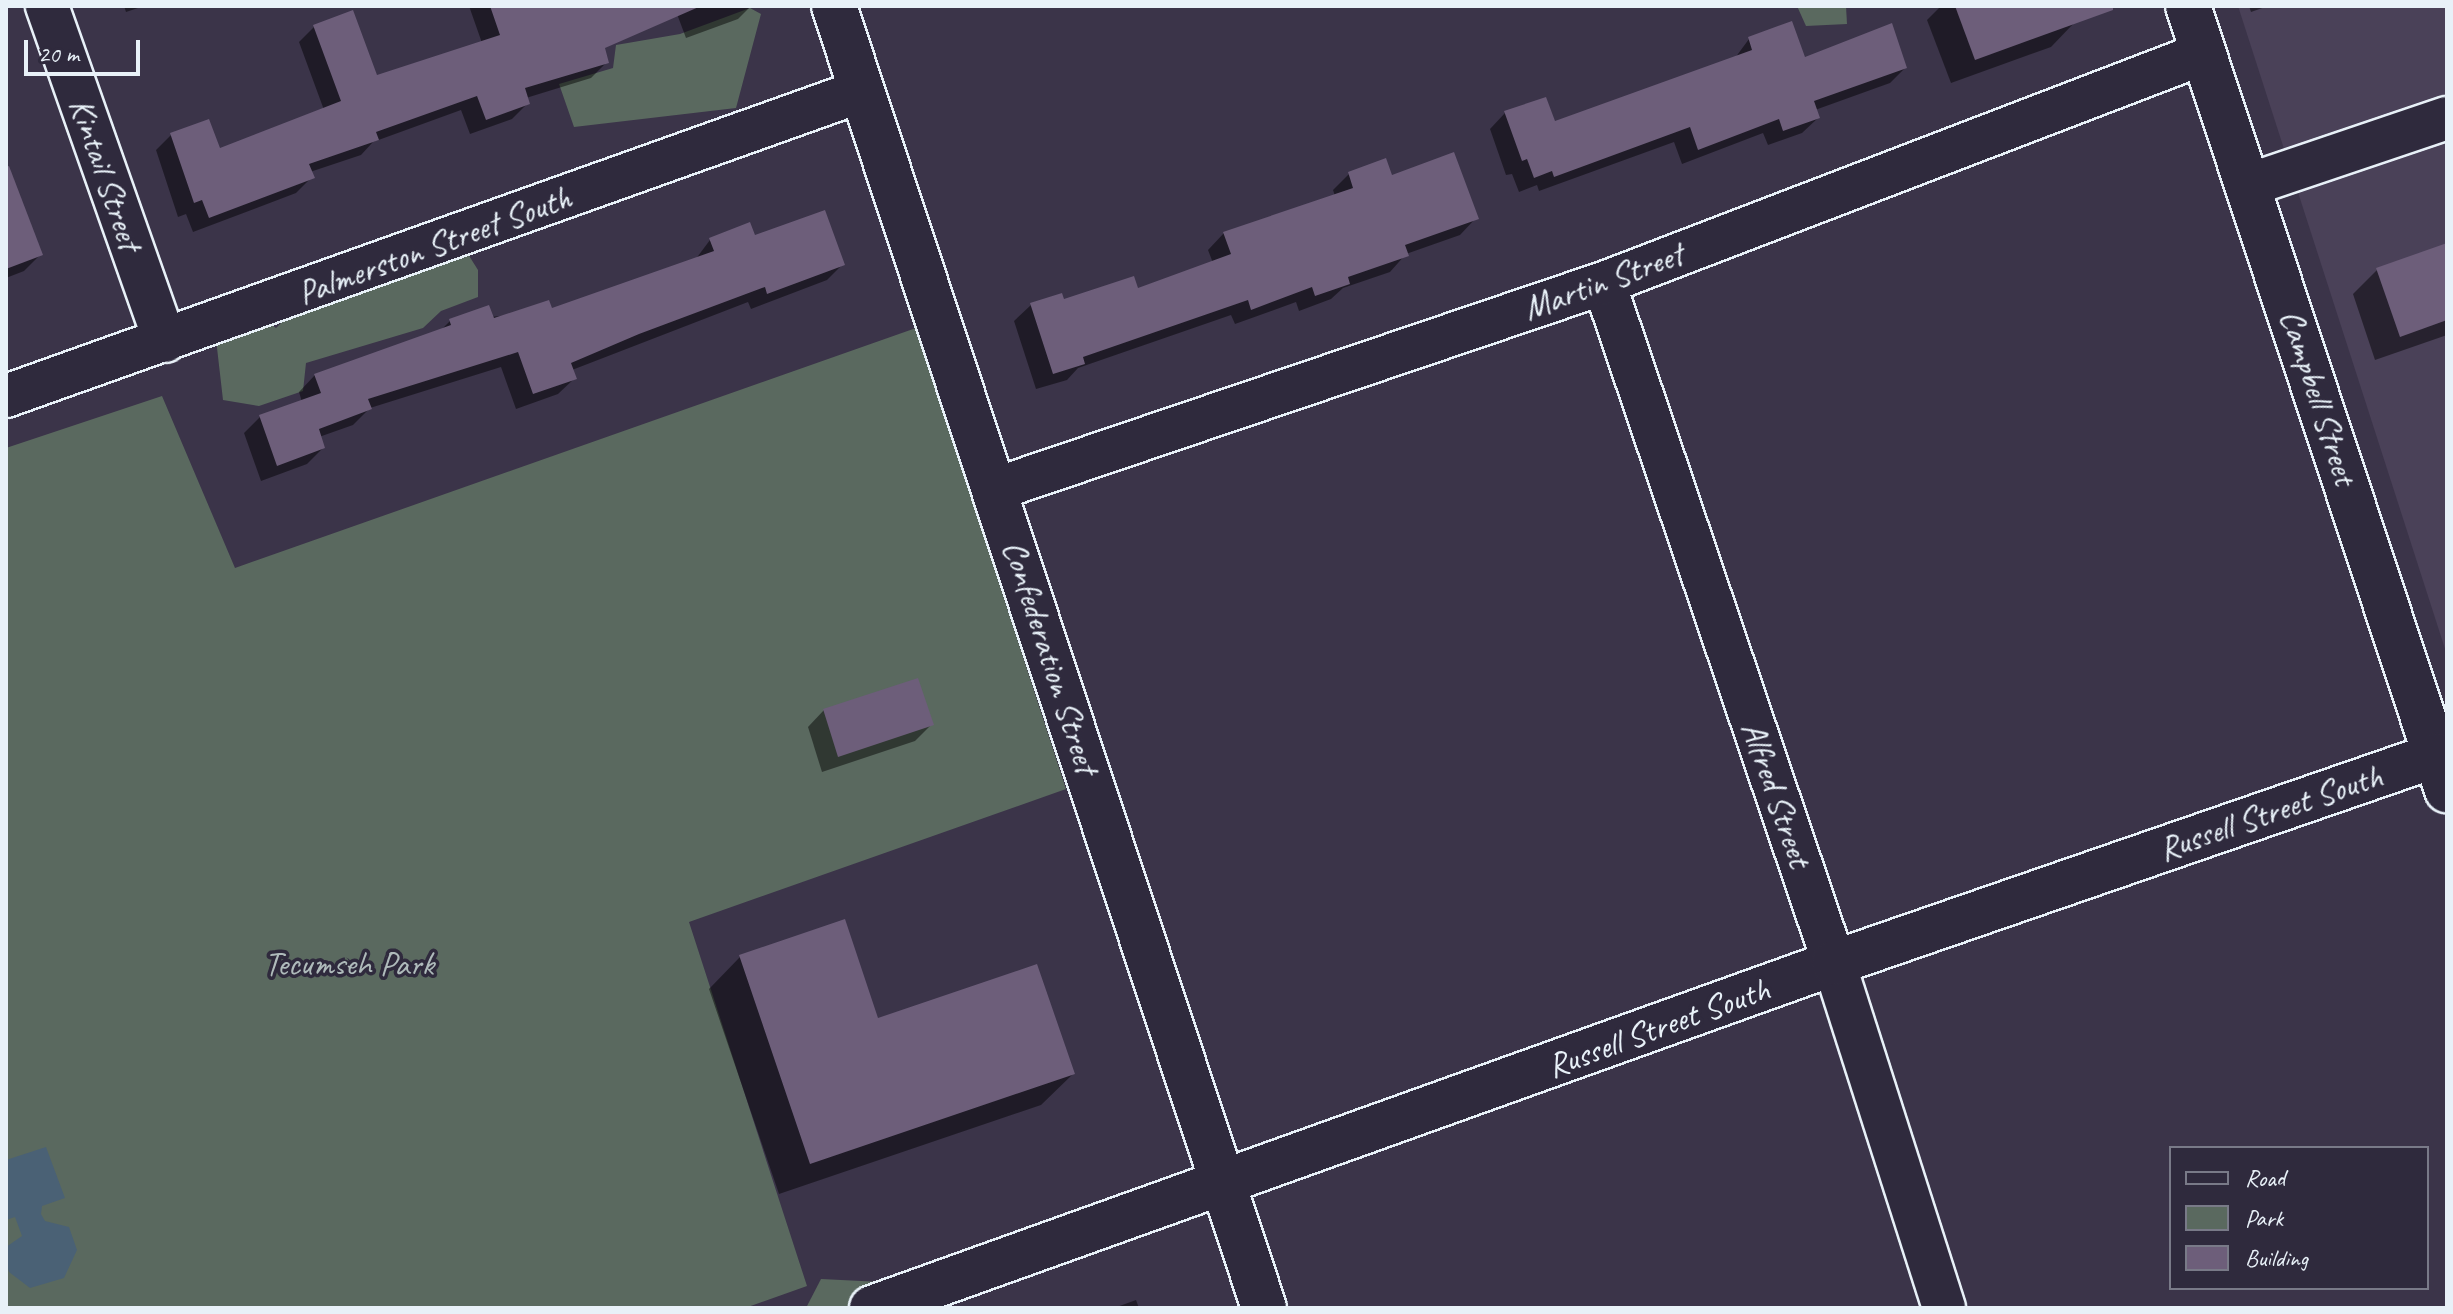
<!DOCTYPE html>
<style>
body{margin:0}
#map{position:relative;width:2453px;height:1314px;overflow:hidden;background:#3b3449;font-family:Caveat,sans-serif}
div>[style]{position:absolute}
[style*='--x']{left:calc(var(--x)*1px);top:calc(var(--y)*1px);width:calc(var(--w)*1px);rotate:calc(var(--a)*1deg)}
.built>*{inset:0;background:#4a4158}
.green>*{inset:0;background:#5a695f}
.water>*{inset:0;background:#4a6175}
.shadow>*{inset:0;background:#0007}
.building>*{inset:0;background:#6d5e7a}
.roads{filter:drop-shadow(2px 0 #e8f1f8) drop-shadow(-2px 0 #e8f1f8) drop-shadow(0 2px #e8f1f8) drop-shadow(0 -2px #e8f1f8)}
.street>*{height:42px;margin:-21px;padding:0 21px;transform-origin:21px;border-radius:21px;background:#2f2a3d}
.secondary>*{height:44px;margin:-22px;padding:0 22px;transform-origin:22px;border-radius:22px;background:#2f2a3d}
span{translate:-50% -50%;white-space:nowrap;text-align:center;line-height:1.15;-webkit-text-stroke:7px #2f2a3d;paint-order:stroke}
.street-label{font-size:34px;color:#e8f1f8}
.park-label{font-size:34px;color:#afbbbb}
.frame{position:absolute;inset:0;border:8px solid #e8f1f8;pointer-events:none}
.legend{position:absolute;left:2169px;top:1146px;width:260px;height:144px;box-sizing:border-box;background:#2f2a3d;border:2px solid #797a88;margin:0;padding:10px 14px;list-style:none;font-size:24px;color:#e8f1f8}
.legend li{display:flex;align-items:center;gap:16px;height:40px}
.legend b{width:40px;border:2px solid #797a88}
.scale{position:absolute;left:24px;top:40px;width:116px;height:36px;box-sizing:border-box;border:4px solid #e8f1f8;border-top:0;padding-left:10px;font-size:24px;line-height:28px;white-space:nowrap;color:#e8f1f8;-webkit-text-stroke:6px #2f2a3d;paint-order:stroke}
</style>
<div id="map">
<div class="built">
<i style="clip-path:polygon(2238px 6px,2447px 6px,2447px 655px)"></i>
</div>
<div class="green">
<i style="clip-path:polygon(1797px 6px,1846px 6px,1847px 24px,1806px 26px)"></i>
<i style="clip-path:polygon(750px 8px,761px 14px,736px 108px,574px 127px,559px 84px,613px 68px,616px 45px,680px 34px)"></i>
<i style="clip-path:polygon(461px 243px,478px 270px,478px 297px,441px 311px,423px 328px,306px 363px,303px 391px,259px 406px,223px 400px,213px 313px,245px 305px,276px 328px,286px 318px)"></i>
<i style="clip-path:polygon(916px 328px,1066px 789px,689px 922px,807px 1286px,745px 1308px,6px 1308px,6px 448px,162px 396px,235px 568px)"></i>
<i style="clip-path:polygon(821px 1279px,902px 1283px,920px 1308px,806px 1308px)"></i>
</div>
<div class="water">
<i style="clip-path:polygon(46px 1147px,65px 1198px,42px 1206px,41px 1214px,45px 1221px,69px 1227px,77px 1250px,64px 1278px,30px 1288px,9px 1272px,6px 1262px,6px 1247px,22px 1236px,15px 1217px,6px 1220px,6px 1160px)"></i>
</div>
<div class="shadow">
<i style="clip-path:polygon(124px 6px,144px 6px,126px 12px)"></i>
<i style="clip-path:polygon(469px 6px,538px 6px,607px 62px,591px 78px,526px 98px,528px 103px,512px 119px,470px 134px,461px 110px,373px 142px,361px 155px,310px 172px,312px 177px,296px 193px,193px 232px,186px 214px,178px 217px,156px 150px,171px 135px,219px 151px,324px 110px,299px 42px,315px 26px,376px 78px,482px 43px)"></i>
<i style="clip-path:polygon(674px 6px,751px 6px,738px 19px,686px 38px)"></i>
<i style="clip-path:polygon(1941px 6px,2069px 6px,2075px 22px,2051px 47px,1951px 83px,1927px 20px)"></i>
<i style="clip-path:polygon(2249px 6px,2268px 6px,2251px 12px)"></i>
<i style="clip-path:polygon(1749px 39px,1803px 60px,1905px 68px,1890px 83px,1815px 110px,1818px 118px,1802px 133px,1768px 145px,1763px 133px,1682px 164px,1674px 142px,1539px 191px,1537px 185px,1519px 192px,1512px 174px,1506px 175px,1490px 129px,1505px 113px,1553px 124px,1735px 58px)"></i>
<i style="clip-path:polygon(1349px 174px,1391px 177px,1476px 218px,1460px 235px,1406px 254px,1390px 272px,1343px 288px,1331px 299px,1299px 311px,1296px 302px,1235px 324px,1231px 315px,1078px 368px,1067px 380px,1036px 389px,1014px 321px,1031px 305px,1061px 296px,1063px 301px,1136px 291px,1213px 263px,1208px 250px,1224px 233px,1335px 196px,1333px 190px)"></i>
<i style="clip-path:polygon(6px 213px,40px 255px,24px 271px,6px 278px)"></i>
<i style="clip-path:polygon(754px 238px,843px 264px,827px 280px,751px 309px,748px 302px,572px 370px,575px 378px,558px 394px,516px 409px,501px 367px,370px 408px,353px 425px,319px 437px,323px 448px,307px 464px,261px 481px,244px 433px,260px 417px,302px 402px,299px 392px,315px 375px,439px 332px,450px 321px,551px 311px,695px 260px,710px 240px)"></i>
<i style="clip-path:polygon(2447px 245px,2447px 335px,2375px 360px,2353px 294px,2377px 270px)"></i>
<i style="clip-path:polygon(824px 710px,931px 725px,915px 741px,822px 772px,808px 727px)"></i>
<i style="clip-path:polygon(740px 957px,877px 1020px,1073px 1074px,1041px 1105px,779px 1194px,709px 989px)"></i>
<i style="clip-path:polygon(1136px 1300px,1139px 1308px,1114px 1308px)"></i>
</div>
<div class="building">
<i style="clip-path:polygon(490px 6px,701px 6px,605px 48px,609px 63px,525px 88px,530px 104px,486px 120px,477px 96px,376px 132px,379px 140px,309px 164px,315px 178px,209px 218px,202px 200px,194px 203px,170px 133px,209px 119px,220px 148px,341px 101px,313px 25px,353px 10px,377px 75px,500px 35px)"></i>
<i style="clip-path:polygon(1955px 6px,2113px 6px,2113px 10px,1975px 60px)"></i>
<i style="clip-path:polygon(1792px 21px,1805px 57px,1892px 23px,1907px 68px,1814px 101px,1820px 118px,1783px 131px,1779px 119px,1698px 150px,1690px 127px,1554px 177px,1552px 171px,1534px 178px,1527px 159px,1522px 161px,1504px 111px,1546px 97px,1555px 121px,1752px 50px,1748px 37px)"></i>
<i style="clip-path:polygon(1454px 152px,1479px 219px,1405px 245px,1409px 256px,1348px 277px,1350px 284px,1315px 296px,1312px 287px,1251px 310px,1248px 300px,1083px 357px,1085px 364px,1053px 374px,1030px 303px,1062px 293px,1064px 299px,1134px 276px,1138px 288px,1231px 254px,1223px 232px,1353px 188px,1348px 172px,1386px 158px,1392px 175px)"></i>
<i style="clip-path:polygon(9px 166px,43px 255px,6px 269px,6px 167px)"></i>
<i style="clip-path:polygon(825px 210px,845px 265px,767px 294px,765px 287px,639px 334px,571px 363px,577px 379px,533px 394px,518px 352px,368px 399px,372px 409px,319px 429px,325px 448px,277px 466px,259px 415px,321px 393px,314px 374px,451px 325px,449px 319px,489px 305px,494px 318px,549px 300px,552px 308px,714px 251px,709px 238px,750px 222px,755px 235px)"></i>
<i style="clip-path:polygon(2447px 243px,2447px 320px,2400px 337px,2376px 268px)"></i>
<i style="clip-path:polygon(918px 678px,934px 725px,838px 757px,823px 709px)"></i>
<i style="clip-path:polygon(845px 919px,878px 1018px,1037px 964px,1075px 1074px,810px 1164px,739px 955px)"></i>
</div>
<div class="roads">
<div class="street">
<i style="--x:47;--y:6;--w:355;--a:70.6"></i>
<i style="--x:2249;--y:185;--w:209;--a:-18.7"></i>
<i style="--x:1604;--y:283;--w:718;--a:71.31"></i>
<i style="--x:1834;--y:963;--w:362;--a:72.3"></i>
<i style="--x:6;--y:396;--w:908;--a:-19.63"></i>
<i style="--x:996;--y:489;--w:642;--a:-18.72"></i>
<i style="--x:1604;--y:283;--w:643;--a:-20.97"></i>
</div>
<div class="secondary">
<i style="--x:834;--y:6;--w:1371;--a:71.72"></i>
<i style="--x:2188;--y:6;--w:826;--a:71.72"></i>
<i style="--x:872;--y:1308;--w:1022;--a:-19.73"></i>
<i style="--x:1834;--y:963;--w:637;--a:-19.06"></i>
</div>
</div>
<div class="street-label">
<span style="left:106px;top:174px;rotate:71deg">Kintail Street</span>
<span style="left:434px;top:245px;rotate:-20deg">Palmerston Street South</span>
<span style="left:1603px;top:281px;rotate:-20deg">Martin Street</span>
<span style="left:2319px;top:397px;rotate:72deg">Campbell Street</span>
<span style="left:1051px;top:657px;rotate:72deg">Confederation Street</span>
<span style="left:1777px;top:794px;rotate:71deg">Alfred Street</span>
<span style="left:2270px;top:812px;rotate:-19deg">Russell Street South</span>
<span style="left:1658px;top:1027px;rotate:-20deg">Russell Street South</span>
</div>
<div class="park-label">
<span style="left:349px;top:964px">Tecumseh Park</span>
</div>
<div class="frame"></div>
<ul class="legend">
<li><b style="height:10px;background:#2f2a3d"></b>Road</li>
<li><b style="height:22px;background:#5a695f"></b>Park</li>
<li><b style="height:22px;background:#6d5e7a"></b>Building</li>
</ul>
<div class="scale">20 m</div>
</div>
